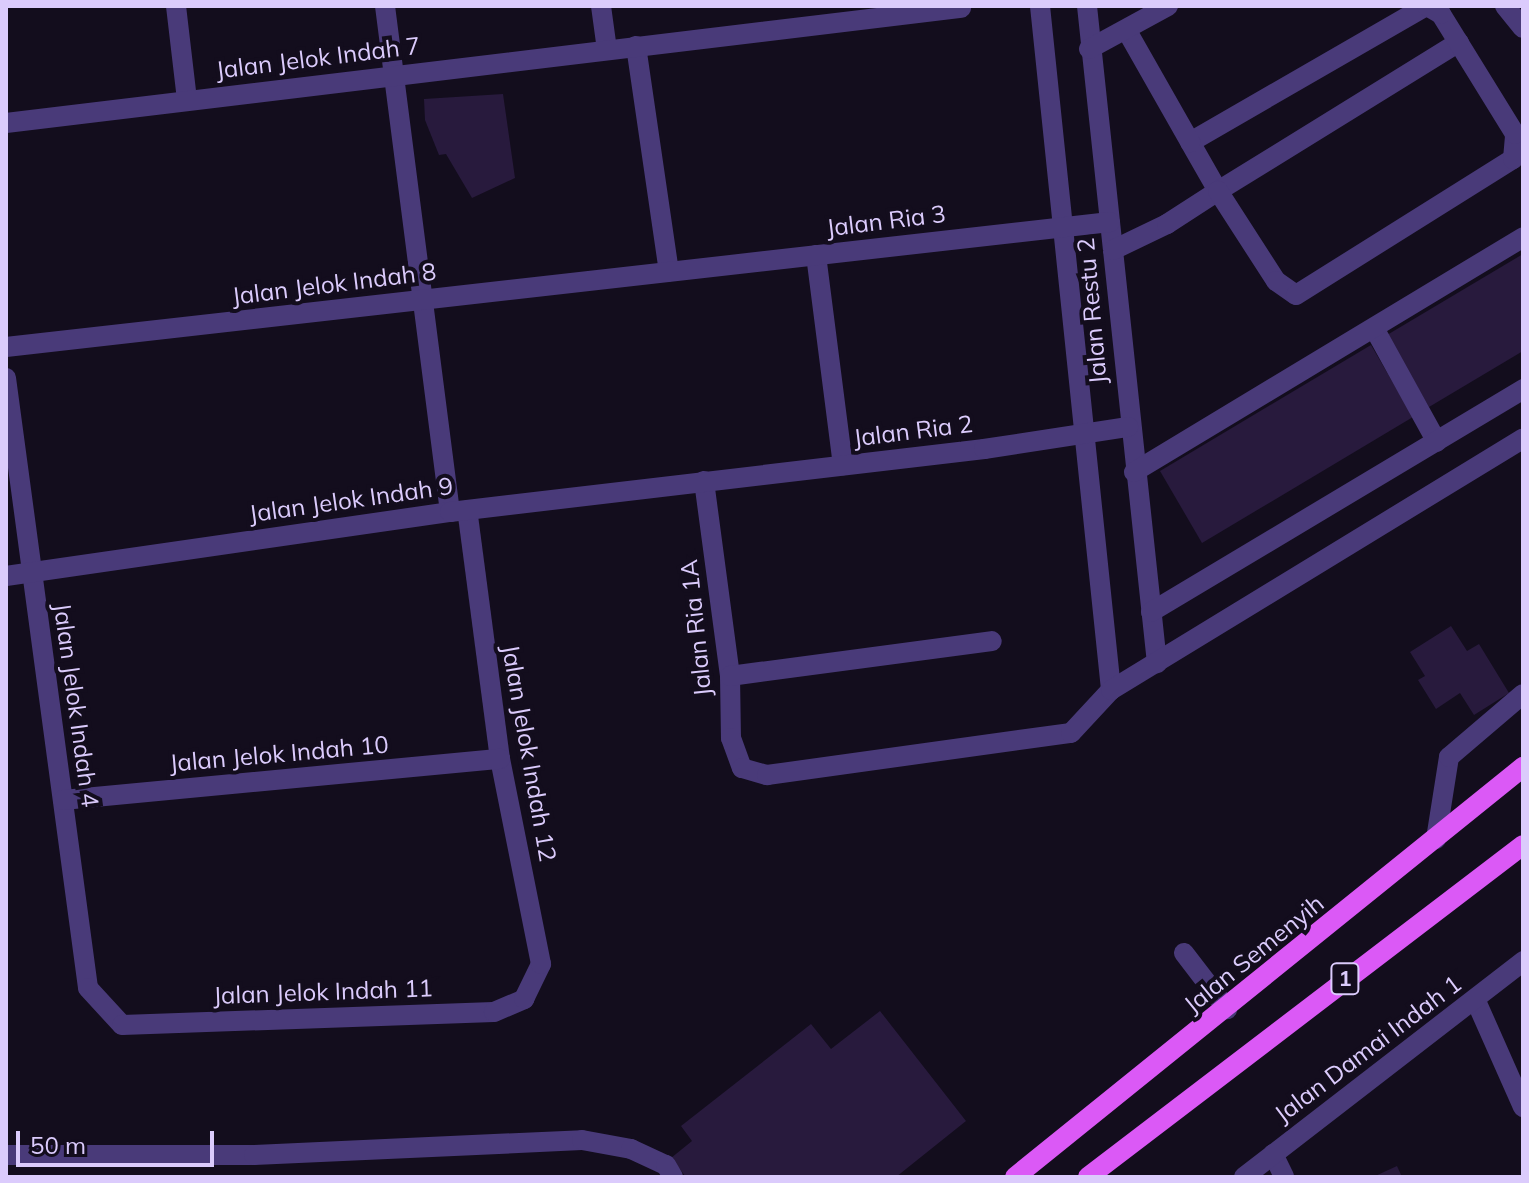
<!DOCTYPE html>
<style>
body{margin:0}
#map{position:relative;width:1529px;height:1183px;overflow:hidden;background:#130d1d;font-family:Mulish,sans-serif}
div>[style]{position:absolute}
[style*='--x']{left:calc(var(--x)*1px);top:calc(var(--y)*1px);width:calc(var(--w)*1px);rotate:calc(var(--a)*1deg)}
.building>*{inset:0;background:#281a3d}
.minor>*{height:20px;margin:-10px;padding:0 10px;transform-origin:10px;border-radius:10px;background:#493a79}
.major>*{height:20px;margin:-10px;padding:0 10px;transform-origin:10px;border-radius:10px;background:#db59f6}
span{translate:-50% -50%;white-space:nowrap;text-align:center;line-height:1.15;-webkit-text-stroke:8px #130d1d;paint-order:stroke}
.shield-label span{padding:2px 6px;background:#130d1d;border:2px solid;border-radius:6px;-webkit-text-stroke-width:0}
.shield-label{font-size:22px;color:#dbcbfc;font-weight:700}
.street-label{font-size:24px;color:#dbcbfc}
.frame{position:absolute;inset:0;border:8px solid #dbcbfc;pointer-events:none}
.scale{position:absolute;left:16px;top:1131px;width:198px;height:36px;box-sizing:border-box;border:4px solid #dbcbfc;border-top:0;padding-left:10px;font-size:24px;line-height:28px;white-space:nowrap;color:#dbcbfc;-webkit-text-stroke:6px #130d1d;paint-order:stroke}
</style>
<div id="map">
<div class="building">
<i style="clip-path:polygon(503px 94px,515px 178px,472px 198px,446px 154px,439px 155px,425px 120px,424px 99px)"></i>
<i style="clip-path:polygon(1523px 254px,1523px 351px,1429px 407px,1387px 335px)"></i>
<i style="clip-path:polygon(1371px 345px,1413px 417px,1202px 543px,1160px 471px)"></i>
<i style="clip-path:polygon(1451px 626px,1467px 651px,1479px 644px,1509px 693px,1474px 715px,1460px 693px,1436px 709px,1418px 680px,1425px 676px,1410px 652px)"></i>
<i style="clip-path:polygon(880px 1011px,966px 1121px,896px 1177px,686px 1177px,671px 1158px,692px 1141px,681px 1126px,811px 1024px,831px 1049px)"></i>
<i style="clip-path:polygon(1397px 1166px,1402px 1177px,1373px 1177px)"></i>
</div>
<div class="minor">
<i style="--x:176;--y:6;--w:95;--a:83.3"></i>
<i style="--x:385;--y:6;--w:510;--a:82.68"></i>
<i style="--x:601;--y:6;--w:44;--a:82.2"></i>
<i style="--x:1040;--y:6;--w:688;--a:84.07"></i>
<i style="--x:1087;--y:6;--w:661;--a:83.92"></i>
<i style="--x:1426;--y:6;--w:272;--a:150"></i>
<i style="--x:1190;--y:142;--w:56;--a:60.3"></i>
<i style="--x:1218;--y:191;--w:283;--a:-31.7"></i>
<i style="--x:1505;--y:6;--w:28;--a:51"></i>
<i style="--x:1127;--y:31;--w:128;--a:60.4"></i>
<i style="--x:636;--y:46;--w:228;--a:81.7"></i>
<i style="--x:1089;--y:49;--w:90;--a:-28.6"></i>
<i style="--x:6;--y:123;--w:962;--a:-6.87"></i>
<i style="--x:1113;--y:250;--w:60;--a:-25.7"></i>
<i style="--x:1167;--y:224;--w:61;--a:-32.9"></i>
<i style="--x:1218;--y:191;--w:107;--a:57.2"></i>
<i style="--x:1276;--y:281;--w:24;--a:35"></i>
<i style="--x:1296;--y:295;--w:256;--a:-32.1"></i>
<i style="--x:1513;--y:159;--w:25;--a:-85"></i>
<i style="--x:1515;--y:134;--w:141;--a:-121.7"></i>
<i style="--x:1441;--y:14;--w:16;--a:-150"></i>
<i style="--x:816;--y:255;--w:212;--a:82.7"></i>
<i style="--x:1374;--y:328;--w:130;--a:61.1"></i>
<i style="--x:6;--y:347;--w:1111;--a:-6.46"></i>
<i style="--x:6;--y:378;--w:615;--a:82.34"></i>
<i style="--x:88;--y:988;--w:50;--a:47.4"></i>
<i style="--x:122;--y:1025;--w:372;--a:-2"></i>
<i style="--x:494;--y:1012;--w:33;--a:-23"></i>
<i style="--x:524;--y:999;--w:39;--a:-64"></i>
<i style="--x:541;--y:964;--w:209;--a:-101.3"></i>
<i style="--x:500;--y:759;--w:251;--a:-97.5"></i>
<i style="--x:1134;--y:472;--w:454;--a:-31.1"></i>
<i style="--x:704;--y:481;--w:197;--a:82.4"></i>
<i style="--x:730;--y:676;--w:62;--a:89.1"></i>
<i style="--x:731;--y:738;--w:32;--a:70"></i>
<i style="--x:742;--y:768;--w:26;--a:16"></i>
<i style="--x:767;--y:775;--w:307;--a:-7.9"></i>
<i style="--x:1071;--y:733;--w:59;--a:-47.1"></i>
<i style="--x:1111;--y:690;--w:482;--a:-31.4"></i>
<i style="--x:6;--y:576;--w:449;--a:-8.2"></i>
<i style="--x:450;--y:512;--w:538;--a:-6.73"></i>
<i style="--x:984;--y:449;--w:146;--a:-8.7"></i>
<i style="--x:1151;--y:612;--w:434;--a:-30.9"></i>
<i style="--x:730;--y:676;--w:264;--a:-7.6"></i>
<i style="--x:63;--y:800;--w:439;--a:-5.4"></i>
<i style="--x:1436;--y:839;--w:83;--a:-81"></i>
<i style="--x:1449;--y:757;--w:97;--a:-40.4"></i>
<i style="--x:1184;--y:953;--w:71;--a:52.5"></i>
<i style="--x:1476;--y:1001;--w:116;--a:66.1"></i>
<i style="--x:1273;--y:1154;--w:25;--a:64"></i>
<i style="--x:6;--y:1155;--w:248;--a:0"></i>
<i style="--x:254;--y:1155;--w:328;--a:-2.6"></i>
<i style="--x:582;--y:1140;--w:50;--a:10.4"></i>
<i style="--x:631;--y:1149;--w:38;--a:25"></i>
<i style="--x:666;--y:1165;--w:14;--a:60"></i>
<i style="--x:1244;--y:1177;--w:353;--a:-37.7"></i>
</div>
<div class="major">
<i style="--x:1015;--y:1177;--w:653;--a:-38.91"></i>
<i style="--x:1088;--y:1177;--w:547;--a:-37.35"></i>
</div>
<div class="shield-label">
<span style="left:1345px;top:979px">1</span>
</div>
<div class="street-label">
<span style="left:318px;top:58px;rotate:-7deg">Jalan Jelok Indah 7</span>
<span style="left:886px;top:221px;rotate:-7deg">Jalan Ria 3</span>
<span style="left:334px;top:284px;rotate:-7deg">Jalan Jelok Indah 8</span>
<span style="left:1092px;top:311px;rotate:-95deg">Jalan Restu 2</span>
<span style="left:913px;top:431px;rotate:-7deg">Jalan Ria 2</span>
<span style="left:351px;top:500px;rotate:-8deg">Jalan Jelok Indah 9</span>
<span style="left:696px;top:628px;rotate:-96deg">Jalan Ria 1A</span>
<span style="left:76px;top:705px;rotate:82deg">Jalan Jelok Indah 4</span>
<span style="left:529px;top:753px;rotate:80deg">Jalan Jelok Indah 12</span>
<span style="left:279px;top:754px;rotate:-5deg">Jalan Jelok Indah 10</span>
<span style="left:1254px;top:954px;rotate:-39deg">Jalan Semenyih</span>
<span style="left:323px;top:992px;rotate:-2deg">Jalan Jelok Indah 11</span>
<span style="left:1368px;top:1049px;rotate:-37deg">Jalan Damai Indah 1</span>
</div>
<div class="frame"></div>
<div class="scale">50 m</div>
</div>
